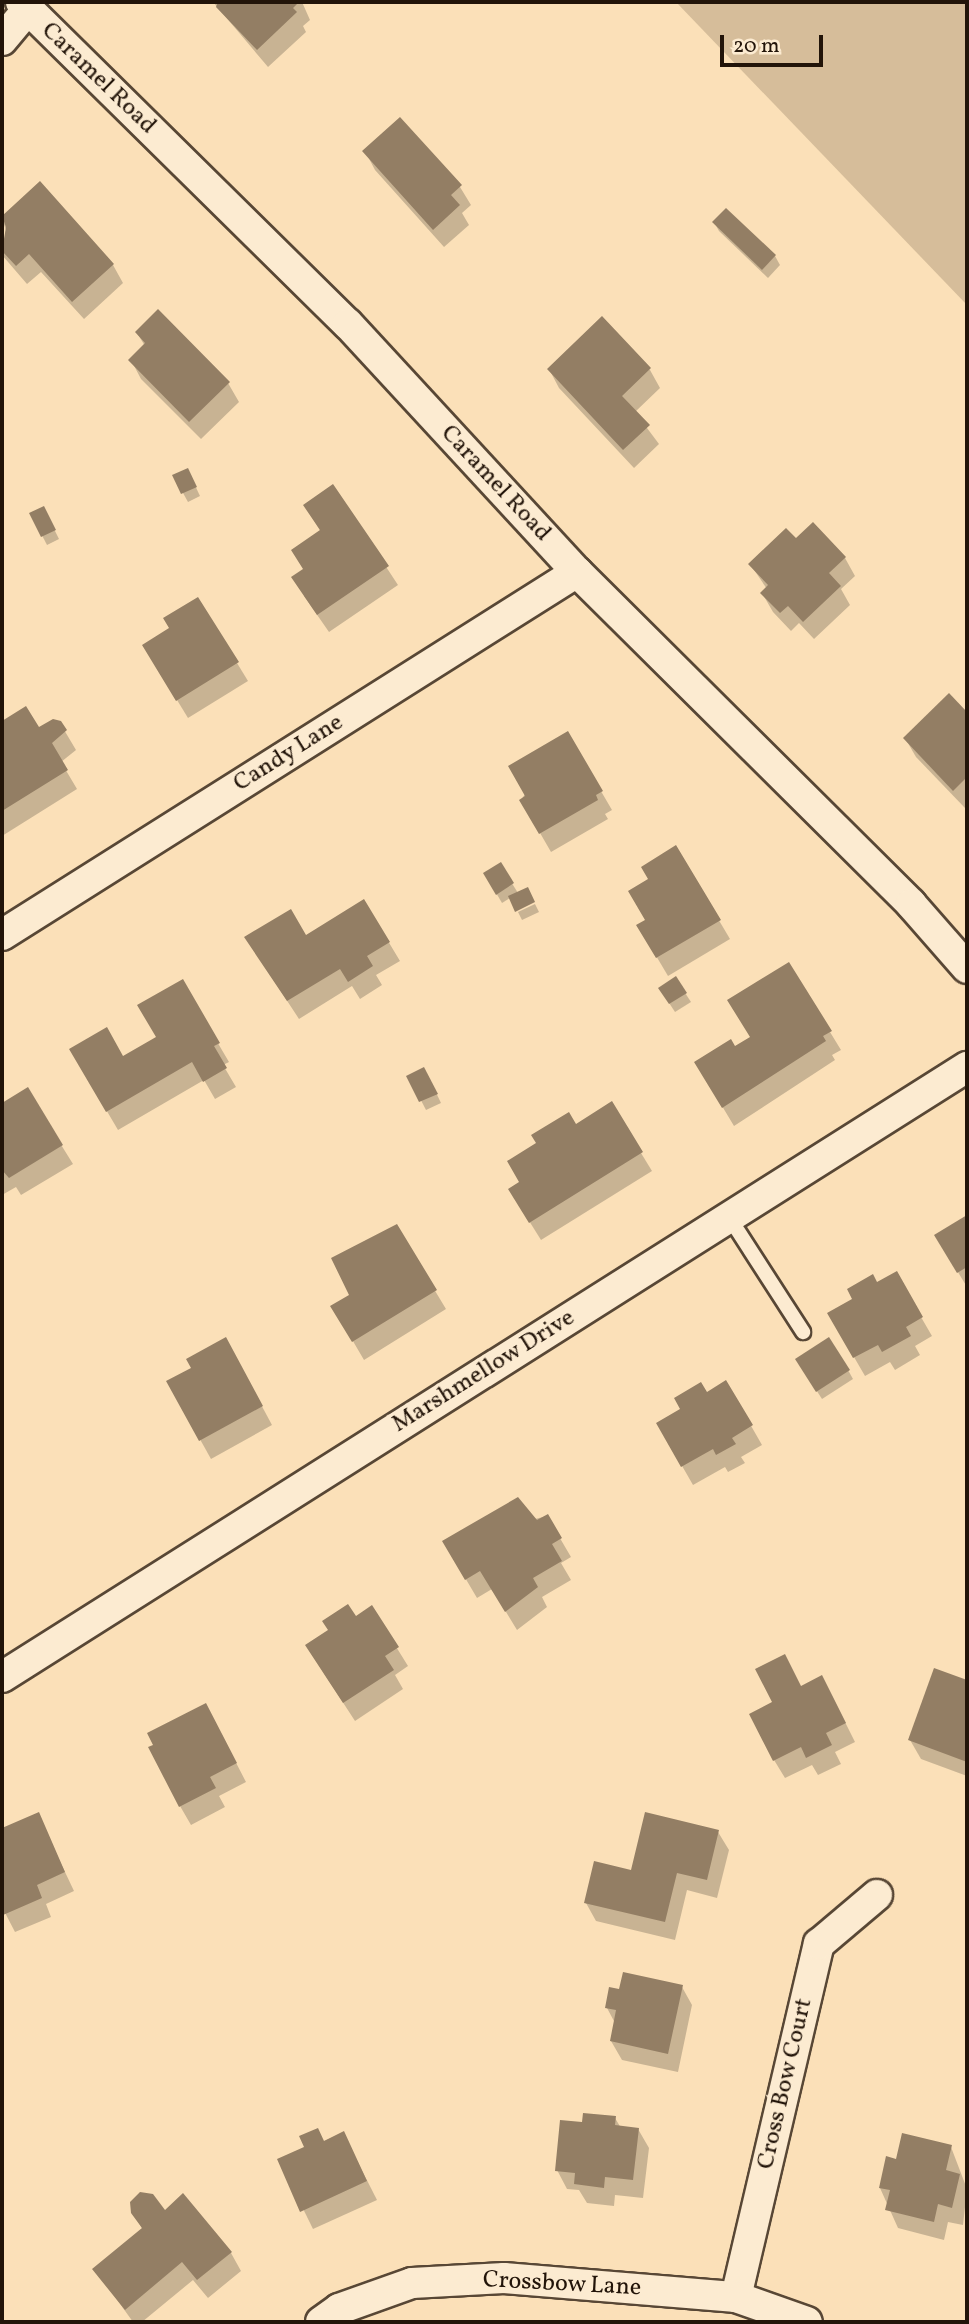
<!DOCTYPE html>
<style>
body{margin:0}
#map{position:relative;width:969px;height:2324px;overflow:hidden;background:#fbe0b8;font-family:Vollkorn,serif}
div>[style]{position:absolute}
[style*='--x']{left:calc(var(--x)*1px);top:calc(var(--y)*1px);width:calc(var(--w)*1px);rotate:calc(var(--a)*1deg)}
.green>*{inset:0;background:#d6bd9a}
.shadow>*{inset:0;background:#0003}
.building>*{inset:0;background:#937e64}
.roads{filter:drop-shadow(2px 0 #584735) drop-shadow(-2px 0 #584735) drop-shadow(0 2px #584735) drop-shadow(0 -2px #584735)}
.service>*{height:14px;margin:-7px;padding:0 7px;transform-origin:7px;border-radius:7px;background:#fcebd1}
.minor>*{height:30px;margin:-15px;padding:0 15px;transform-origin:15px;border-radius:15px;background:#fcebd1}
span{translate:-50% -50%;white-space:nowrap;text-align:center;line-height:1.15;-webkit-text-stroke:6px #fcebd1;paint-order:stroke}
.street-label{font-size:24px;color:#221409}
.frame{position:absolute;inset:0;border:4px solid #221409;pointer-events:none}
.scale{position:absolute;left:720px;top:35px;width:103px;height:32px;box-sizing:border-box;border:4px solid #221409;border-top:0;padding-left:9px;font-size:21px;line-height:24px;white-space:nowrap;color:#221409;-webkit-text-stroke:5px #fcebd1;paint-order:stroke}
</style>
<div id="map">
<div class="green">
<i style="clip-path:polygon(676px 2px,967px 2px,967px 305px)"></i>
</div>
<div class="shadow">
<i style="clip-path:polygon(213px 2px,302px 2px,310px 20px,303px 26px,306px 32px,268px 67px)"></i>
<i style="clip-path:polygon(365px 151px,460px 187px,471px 205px,462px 213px,469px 225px,444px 247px,375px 170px)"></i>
<i style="clip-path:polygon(39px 184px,113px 265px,123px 283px,84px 319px,41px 272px,27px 284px,2px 255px,6px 230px,2px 219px)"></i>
<i style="clip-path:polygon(726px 210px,775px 256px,780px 265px,768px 278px,719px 231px,714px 222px)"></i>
<i style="clip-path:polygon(602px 319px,650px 370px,660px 388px,635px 412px,659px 444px,634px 468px,559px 388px,549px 369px)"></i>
<i style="clip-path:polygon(137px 333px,228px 383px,239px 402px,201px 439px,141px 379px,131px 360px,145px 346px)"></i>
<i style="clip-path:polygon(192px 479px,200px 496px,188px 502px,183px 493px)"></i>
<i style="clip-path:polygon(333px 486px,398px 585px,329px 632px,304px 596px,305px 570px,321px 532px,305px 506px)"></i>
<i style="clip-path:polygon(31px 514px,48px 517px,59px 539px,47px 545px)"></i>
<i style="clip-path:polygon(796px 541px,845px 558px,855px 576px,841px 589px,850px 605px,814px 639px,799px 623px,791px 631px,773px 612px,762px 593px,767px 589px,750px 564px)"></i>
<i style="clip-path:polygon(171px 629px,237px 663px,248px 681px,188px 718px,155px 664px)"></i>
<i style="clip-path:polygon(949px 695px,967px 715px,965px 808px,916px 757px,905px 738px)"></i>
<i style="clip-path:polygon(25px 708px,39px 730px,60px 723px,76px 750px,61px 762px,77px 789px,2px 836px,2px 723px)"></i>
<i style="clip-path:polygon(567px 733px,612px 810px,605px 814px,608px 819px,551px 852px,521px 800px)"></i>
<i style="clip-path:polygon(676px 848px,730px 939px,668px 976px,649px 944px,647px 920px,650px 880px)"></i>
<i style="clip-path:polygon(500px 864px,518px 893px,502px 903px,485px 874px)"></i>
<i style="clip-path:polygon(364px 901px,400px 961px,376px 975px,382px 985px,360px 999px,352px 986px,299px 1019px,246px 938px,306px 937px)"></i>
<i style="clip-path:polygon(535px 904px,539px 912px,522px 920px,518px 912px)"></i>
<i style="clip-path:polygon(676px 979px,691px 1002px,675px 1012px,660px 989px)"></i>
<i style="clip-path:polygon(182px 982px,229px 1062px,223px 1065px,236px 1087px,215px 1099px,204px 1080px,118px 1130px,71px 1050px,122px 1058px,158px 1038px)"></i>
<i style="clip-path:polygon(830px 1032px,841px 1050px,832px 1055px,835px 1060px,734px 1126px,707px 1081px,735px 1048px)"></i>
<i style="clip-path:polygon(409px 1077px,429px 1078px,441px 1103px,426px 1110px)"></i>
<i style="clip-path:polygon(27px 1090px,73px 1164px,21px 1195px,16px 1187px,2px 1195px,2px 1105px)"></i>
<i style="clip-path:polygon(611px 1104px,652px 1171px,541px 1240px,521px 1208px,521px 1183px,576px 1126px)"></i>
<i style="clip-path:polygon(967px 1217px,967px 1287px,936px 1236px)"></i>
<i style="clip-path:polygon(396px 1226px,446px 1309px,364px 1360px,333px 1307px,351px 1296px,333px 1258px)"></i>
<i style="clip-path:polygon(896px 1274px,932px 1336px,915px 1346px,920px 1355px,895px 1370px,890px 1362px,865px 1376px,829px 1314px)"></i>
<i style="clip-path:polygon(236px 1358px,272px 1425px,211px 1459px,168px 1382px)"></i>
<i style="clip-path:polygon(802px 1368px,848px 1370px,853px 1379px,822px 1399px)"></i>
<i style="clip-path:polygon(726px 1382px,762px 1445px,741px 1457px,745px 1463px,728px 1472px,725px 1467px,693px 1485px,658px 1424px)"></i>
<i style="clip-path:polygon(547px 1516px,571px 1557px,561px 1563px,571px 1580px,542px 1597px,547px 1607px,517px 1630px,492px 1589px,477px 1598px,444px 1542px)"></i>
<i style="clip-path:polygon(372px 1608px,408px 1666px,395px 1675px,403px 1689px,355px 1721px,318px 1664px,355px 1618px)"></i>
<i style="clip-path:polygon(935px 1671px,967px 1682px,967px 1776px,921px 1759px,910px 1740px)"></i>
<i style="clip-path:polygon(801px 1688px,832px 1696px,855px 1742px,835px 1752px,841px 1764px,818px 1775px,812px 1765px,785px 1778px,774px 1760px,775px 1703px)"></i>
<i style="clip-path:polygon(216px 1724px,246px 1782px,219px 1796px,225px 1807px,191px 1825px,180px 1806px)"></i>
<i style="clip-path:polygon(38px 1815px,74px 1891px,46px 1904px,51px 1917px,15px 1932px,2px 1907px,2px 1830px)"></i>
<i style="clip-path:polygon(718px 1832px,729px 1850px,717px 1898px,687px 1890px,675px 1940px,596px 1921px,586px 1903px,633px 1872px)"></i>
<i style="clip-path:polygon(682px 1987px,692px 2005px,678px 2072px,622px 2060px,611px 2041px,615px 2023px,607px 2008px,621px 1991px)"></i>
<i style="clip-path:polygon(615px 2118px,621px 2128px,638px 2129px,649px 2148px,643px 2198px,615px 2195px,614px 2206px,587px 2203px,579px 2190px,567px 2189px,557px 2170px,584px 2124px)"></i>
<i style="clip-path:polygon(343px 2133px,377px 2200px,313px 2229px,279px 2160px)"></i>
<i style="clip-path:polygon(951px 2147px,967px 2189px,963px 2225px,948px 2222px,944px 2240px,898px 2228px,880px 2188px,898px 2161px)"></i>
<i style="clip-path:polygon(165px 2212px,231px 2253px,241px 2271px,208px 2298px,193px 2280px,142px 2322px,133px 2322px,95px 2269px,143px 2230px,133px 2213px)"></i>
</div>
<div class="building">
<i style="clip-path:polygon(218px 2px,299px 2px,293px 8px,297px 12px,257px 50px,216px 7px)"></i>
<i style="clip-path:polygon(400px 117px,462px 185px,451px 195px,460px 205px,433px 230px,362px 151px)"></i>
<i style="clip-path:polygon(40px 181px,114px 264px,72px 302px,29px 254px,16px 266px,2px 251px,6px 227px,2px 216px)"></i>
<i style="clip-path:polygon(726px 208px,776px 255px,762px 270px,712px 222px)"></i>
<i style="clip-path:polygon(158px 309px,230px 382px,189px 422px,128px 360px,145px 343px,135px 332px)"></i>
<i style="clip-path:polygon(602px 316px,651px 368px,622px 396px,650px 425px,623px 450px,547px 369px)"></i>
<i style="clip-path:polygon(188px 468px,197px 487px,181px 494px,172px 475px)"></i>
<i style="clip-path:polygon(333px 484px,389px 566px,317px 615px,291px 577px,303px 569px,291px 550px,320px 530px,303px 505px)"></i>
<i style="clip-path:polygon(44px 506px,56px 530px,41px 537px,29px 513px)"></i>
<i style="clip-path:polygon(813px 522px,846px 557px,829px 573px,841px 586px,803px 622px,788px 606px,780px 613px,760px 593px,768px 585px,748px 564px,786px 528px,796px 538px)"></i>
<i style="clip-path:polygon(198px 597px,239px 662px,176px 701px,142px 645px,169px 628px,163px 618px)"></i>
<i style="clip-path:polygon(949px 693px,967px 712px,967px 777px,953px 791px,903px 738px)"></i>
<i style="clip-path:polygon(26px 706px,39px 727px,53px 719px,61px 721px,67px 730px,52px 743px,68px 770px,2px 811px,2px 721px)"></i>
<i style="clip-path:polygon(568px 731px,603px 791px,596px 795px,598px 800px,539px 834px,519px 800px,525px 796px,508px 766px)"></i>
<i style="clip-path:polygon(676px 845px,721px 920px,656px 958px,636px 925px,645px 920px,628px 891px,648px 879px,641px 867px)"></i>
<i style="clip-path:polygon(501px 862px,514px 883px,496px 895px,483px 873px)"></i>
<i style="clip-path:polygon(528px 887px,535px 902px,515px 912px,508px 896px)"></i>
<i style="clip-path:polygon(364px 899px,390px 942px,367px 956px,373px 966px,348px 982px,340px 969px,287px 1001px,244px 937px,291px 909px,306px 935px)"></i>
<i style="clip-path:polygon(789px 962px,832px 1031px,823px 1036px,826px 1041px,722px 1108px,694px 1062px,731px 1039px,735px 1046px,750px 1037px,727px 1000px)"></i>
<i style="clip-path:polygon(676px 976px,687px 993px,669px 1004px,658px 988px)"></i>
<i style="clip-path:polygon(183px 979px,220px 1043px,214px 1046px,227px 1068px,203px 1082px,192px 1062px,106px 1112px,69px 1049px,107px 1027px,123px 1056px,156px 1037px,137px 1005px)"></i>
<i style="clip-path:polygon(424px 1067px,438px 1094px,419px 1102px,406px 1076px)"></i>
<i style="clip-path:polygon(28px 1087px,63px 1145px,9px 1178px,2px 1170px,2px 1103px)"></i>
<i style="clip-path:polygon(612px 1101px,643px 1152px,529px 1223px,508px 1189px,519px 1182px,507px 1161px,536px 1143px,531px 1135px,569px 1112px,576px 1124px)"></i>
<i style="clip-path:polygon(967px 1215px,967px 1267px,957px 1273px,934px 1235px)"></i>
<i style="clip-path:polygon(397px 1224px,437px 1290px,352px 1342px,330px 1306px,349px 1295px,331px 1258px)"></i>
<i style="clip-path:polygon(897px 1271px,923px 1317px,906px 1327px,911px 1336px,882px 1352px,878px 1345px,853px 1358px,827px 1313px,852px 1299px,847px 1289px,873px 1274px,877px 1282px)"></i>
<i style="clip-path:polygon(226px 1337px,263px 1406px,199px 1441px,166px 1381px,191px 1368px,186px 1359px)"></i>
<i style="clip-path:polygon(829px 1337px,850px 1370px,816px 1392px,795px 1359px)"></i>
<i style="clip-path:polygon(726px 1380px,753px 1425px,732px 1438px,736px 1444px,716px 1455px,713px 1449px,681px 1467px,656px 1423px,680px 1409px,674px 1398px,701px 1382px,707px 1392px)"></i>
<i style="clip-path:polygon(518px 1497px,537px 1520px,548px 1514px,562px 1538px,552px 1544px,562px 1561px,533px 1578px,538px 1587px,505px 1612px,480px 1571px,465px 1580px,442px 1541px)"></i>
<i style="clip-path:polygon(348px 1604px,356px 1616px,372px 1605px,399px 1647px,385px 1656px,394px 1670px,343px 1703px,305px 1645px,328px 1630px,322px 1621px)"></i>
<i style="clip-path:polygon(785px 1654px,801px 1686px,822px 1675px,846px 1723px,826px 1733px,832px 1745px,806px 1758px,801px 1747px,773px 1761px,749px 1714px,772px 1702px,755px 1669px)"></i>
<i style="clip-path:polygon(934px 1668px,967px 1680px,967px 1762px,908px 1740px)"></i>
<i style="clip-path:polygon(206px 1703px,237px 1763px,210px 1777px,216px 1788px,179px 1807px,148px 1747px,153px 1745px,147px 1733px)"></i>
<i style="clip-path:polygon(39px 1812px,65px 1872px,37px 1885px,42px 1898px,3px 1915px,2px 1828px)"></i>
<i style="clip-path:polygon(645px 1812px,719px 1830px,707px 1880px,677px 1873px,665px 1922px,584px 1903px,594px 1861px,631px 1870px)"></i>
<i style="clip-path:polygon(623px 1972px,683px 1985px,668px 2054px,610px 2041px,616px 2010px,605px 2008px,609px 1987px,619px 1989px)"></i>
<i style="clip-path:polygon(583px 2113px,616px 2116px,615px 2125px,639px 2128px,633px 2180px,605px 2177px,604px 2188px,574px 2184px,575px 2173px,555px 2171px,560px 2120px,582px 2122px)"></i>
<i style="clip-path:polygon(318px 2128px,324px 2141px,344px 2131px,367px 2181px,300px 2212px,277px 2159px,304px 2147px,299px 2136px)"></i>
<i style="clip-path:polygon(902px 2133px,952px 2145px,946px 2170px,960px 2174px,952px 2208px,938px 2204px,934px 2222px,885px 2210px,890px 2190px,879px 2188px,886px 2156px,896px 2159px)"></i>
<i style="clip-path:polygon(140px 2192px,153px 2194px,165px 2210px,183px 2193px,232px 2252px,197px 2280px,182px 2262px,125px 2310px,92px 2269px,142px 2228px,131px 2213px,130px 2202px)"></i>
</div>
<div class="roads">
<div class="service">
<i style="--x:729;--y:1217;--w:137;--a:57.2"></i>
</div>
<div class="minor">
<i style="--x:21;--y:2;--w:459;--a:44.6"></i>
<i style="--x:348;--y:324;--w:338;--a:47.3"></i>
<i style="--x:577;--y:572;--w:471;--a:44.8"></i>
<i style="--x:911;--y:904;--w:85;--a:48.8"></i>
<i style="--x:2;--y:40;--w:39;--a:-50"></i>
<i style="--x:2;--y:935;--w:680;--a:-32.26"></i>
<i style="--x:2;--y:1677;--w:1142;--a:-32.3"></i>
<i style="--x:736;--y:2297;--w:363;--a:-76.8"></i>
<i style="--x:819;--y:1944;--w:76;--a:-40.2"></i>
<i style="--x:321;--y:2322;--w:22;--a:-36"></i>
<i style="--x:339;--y:2309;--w:77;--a:-19.6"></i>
<i style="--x:412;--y:2283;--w:92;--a:-3.1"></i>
<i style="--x:504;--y:2278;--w:233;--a:4.7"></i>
<i style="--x:736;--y:2297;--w:75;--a:19.4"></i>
</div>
</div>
<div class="street-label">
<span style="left:98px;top:79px;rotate:44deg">Caramel Road</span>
<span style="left:495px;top:484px;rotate:47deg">Caramel Road</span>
<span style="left:289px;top:754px;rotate:-32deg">Candy Lane</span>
<span style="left:484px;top:1372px;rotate:-32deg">Marshmellow Drive</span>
<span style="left:786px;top:2084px;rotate:-77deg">Cross Bow Court</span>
<span style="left:562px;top:2285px;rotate:3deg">Crossbow Lane</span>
</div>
<div class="frame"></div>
<div class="scale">20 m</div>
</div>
